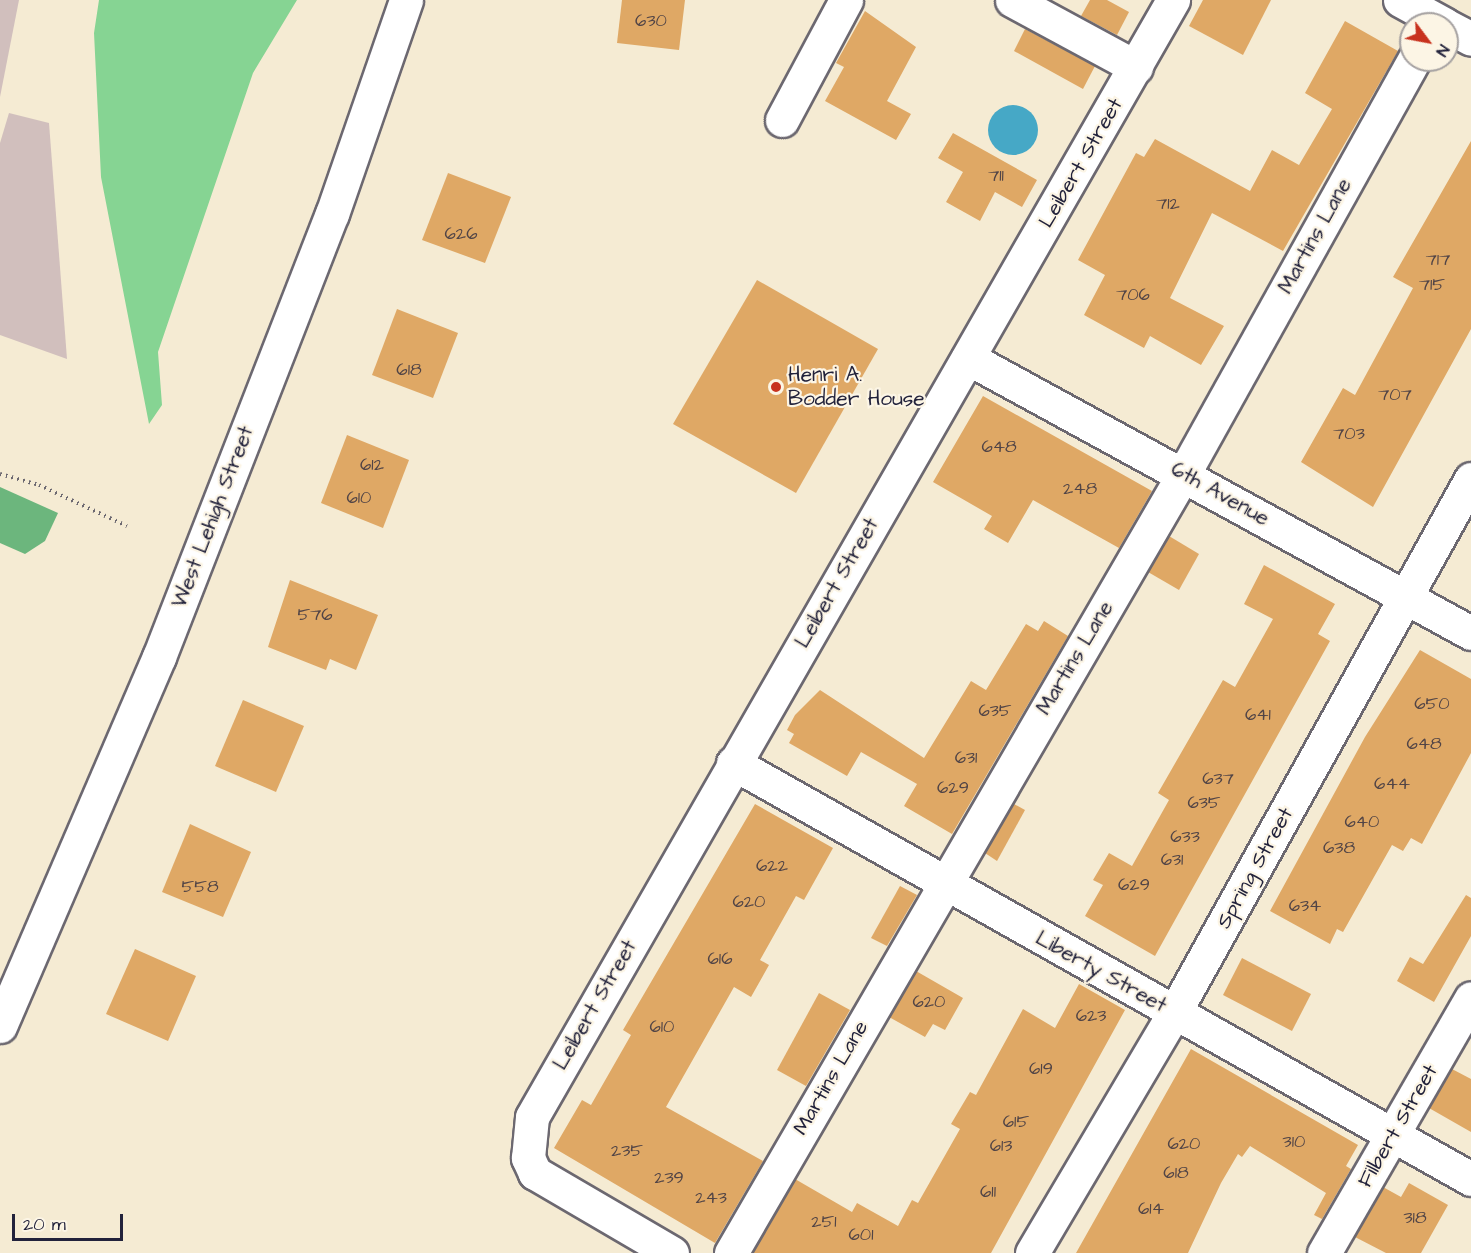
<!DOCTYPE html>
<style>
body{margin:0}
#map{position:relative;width:1471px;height:1253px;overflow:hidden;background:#f5ebd3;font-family:"Architects Daughter",sans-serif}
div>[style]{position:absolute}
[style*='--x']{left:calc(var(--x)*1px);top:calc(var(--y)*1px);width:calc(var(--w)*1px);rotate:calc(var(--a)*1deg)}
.industrial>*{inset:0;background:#d1bfbd}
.green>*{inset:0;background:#86d493}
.forest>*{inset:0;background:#6cb67d}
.water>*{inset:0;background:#46a8c6}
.round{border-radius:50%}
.building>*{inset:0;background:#dfa865}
.path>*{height:4px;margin-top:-2px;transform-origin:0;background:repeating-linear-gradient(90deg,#6c6870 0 1.5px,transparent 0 6px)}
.roads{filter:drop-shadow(2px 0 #6c6870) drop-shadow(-2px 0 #6c6870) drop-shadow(0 2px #6c6870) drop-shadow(0 -2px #6c6870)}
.minor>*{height:33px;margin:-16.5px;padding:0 16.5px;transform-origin:16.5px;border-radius:16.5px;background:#fff}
.dots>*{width:16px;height:16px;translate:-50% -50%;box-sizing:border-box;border:3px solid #fcf5e5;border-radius:50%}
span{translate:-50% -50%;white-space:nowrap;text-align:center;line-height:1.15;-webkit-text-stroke:4.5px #fcf5e5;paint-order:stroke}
.number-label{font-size:18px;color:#514446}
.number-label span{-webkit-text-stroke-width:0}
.street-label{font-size:21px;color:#22223b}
.poi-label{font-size:21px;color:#22223b}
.left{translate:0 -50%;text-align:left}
.north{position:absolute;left:1399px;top:12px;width:60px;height:60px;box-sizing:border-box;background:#fcf5e5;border:2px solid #a5a1a1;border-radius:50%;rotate:122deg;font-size:16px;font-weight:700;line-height:24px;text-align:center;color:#22223b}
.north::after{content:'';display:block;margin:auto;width:21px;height:27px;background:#c8321e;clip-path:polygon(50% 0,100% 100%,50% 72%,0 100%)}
.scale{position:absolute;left:12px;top:1214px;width:111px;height:27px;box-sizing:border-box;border:3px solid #22223b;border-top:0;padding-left:8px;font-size:18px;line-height:21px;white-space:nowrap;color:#22223b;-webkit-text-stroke:4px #fcf5e5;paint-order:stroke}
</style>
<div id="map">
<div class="industrial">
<i style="clip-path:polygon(0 0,19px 0,0 97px)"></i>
<i style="clip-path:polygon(9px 113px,49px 123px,67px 359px,0 335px,0 143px)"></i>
</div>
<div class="green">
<i style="clip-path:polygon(99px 0,297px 0,253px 73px,158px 352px,162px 405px,149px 424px,101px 177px,94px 33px)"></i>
</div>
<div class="forest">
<i style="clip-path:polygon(0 487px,58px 513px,45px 541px,25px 554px,0 543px)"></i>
</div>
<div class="water">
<i class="round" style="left:988px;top:105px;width:50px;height:50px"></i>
</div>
<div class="building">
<i style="clip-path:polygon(622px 0,685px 0,679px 50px,617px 43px)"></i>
<i style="clip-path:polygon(1090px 0,1107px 0,1129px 12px,1117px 35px,1081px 16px)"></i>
<i style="clip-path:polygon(1203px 0,1271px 0,1243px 55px,1189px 26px)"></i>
<i style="clip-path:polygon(865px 11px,916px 47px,887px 101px,911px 114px,896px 140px,825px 101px,844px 67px,836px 63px)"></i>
<i style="clip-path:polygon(1345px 21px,1398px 51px,1283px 251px,1212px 213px,1170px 298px,1224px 326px,1201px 365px,1150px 336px,1144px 348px,1084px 315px,1105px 275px,1078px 260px,1136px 153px,1144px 157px,1155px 139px,1250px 191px,1272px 150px,1299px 165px,1332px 109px,1305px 93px)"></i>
<i style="clip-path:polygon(1025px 29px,1095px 66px,1083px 89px,1014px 51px)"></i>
<i style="clip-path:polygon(953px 133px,1037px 180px,1022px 207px,995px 192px,980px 221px,946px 202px,963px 172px,938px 158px)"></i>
<i style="clip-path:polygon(1471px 141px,1471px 329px,1373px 507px,1301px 462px,1343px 388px,1355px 395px,1413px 288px,1393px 277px)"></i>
<i style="clip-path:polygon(448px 173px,511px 197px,485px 263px,422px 240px)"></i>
<i style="clip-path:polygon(757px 280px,878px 349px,796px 493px,673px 424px)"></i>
<i style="clip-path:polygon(397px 309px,458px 333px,433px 398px,372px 375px)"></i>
<i style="clip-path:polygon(983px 396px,1152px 491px,1119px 548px,1033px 500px,1008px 543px,984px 529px,992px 516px,933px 482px)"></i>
<i style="clip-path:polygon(347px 435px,409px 460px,383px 528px,321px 503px)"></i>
<i style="clip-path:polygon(1169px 536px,1199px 554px,1179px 590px,1148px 572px)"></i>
<i style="clip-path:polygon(1264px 565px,1335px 604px,1318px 634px,1330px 641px,1155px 956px,1085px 916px,1103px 885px,1093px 880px,1109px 853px,1132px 866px,1169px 800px,1158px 793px,1223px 680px,1235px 687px,1273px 619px,1244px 604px)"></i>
<i style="clip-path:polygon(290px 580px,378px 615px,356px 670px,330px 659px,326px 670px,268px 647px)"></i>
<i style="clip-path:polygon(1044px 621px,1068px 636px,952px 834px,904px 806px,917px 784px,861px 752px,847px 776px,789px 743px,794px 734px,787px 730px,795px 715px,820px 690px,924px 758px,971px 681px,986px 690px,1026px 624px,1038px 631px)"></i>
<i style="clip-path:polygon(1420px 650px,1471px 679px,1471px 753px,1422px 844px,1411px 838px,1403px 851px,1392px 845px,1343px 932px,1337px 929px,1330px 944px,1270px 911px,1365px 737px)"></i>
<i style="clip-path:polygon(243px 700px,304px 726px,276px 792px,215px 766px)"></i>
<i style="clip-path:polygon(755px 804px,833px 848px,804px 900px,796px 896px,760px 960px,769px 965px,751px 997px,734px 987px,666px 1107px,763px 1161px,715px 1243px,554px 1148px,582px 1100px,591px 1105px,631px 1035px,623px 1030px)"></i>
<i style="clip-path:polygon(1014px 804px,1025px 810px,997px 861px,985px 853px)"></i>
<i style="clip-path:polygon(190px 824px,251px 852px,223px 917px,162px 892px)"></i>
<i style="clip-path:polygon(900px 886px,917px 895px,887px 946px,871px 938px)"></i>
<i style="clip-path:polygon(1466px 895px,1471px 898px,1471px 936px,1434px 1002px,1397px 981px,1410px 957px,1423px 964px)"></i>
<i style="clip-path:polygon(135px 949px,196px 976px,168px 1041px,106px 1014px)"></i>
<i style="clip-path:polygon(1242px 958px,1311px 994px,1292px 1031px,1223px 995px)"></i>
<i style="clip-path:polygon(916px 971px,963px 998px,945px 1030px,933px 1024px,925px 1037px,889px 1017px)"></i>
<i style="clip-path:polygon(1079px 984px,1125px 1010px,991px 1253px,753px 1253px,795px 1179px,852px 1212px,857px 1203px,898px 1226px,912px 1200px,918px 1203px,960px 1129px,951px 1124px,970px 1092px,976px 1095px,1023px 1009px,1055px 1028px)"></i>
<i style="clip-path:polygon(819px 993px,850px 1010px,806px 1086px,777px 1070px)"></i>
<i style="clip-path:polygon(1191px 1049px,1358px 1145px,1346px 1166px,1351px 1169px,1322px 1219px,1314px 1215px,1326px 1193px,1250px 1146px,1242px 1157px,1238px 1154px,1221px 1183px,1188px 1253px,1076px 1253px)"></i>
<i style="clip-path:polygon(1452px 1069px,1471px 1079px,1471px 1132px,1429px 1108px)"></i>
<i style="clip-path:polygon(1409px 1183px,1448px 1205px,1421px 1253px,1386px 1253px,1355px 1237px,1383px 1187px,1401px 1197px)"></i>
</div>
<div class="path">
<i style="--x:0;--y:474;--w:41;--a:15.8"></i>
<i style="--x:39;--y:485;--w:97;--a:25"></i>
</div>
<div class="roads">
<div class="minor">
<i style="--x:1012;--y:0;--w:141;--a:28.4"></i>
<i style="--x:1400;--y:0;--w:50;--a:28.6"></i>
<i style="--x:1447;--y:26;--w:27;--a:28"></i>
<i style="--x:782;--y:120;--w:136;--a:-61.9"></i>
<i style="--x:968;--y:358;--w:573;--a:28.67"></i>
<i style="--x:733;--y:763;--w:847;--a:29.41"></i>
<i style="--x:0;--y:1026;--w:402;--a:-66.7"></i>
<i style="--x:159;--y:657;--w:476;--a:-68.7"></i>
<i style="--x:332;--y:214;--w:226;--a:-70.9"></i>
<i style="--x:672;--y:1253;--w:159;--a:-149.7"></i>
<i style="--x:535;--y:1173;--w:17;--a:-115"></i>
<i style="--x:528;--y:1158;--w:41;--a:-84.4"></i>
<i style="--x:532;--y:1117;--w:1288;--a:-60.15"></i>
<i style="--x:731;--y:1253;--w:902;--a:-59.85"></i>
<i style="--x:1184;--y:473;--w:473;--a:-60.9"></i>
<i style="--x:1032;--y:1253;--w:279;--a:-59.4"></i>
<i style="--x:1174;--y:1013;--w:611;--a:-60.92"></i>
<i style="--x:1324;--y:1253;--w:294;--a:-60"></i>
</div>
</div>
<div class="dots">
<i style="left:776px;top:387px;background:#c8321e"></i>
</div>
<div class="number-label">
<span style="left:651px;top:21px">630</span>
<span style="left:996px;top:176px">711</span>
<span style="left:1168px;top:204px">712</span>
<span style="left:461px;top:234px">626</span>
<span style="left:1438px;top:260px">717</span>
<span style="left:1432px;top:285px">715</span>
<span style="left:1133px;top:295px">706</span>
<span style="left:409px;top:370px">618</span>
<span style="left:1395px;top:395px">707</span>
<span style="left:1349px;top:434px">703</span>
<span style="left:999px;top:447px">648</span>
<span style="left:372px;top:465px">612</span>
<span style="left:1080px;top:489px">248</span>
<span style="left:359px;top:498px">610</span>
<span style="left:315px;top:615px">576</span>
<span style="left:1432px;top:704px">650</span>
<span style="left:995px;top:711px">635</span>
<span style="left:1258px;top:715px">641</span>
<span style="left:1424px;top:744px">648</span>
<span style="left:966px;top:758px">631</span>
<span style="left:1218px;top:779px">637</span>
<span style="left:1392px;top:784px">644</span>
<span style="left:953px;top:788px">629</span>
<span style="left:1204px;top:803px">635</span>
<span style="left:1362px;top:822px">640</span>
<span style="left:1185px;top:837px">633</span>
<span style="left:1339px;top:848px">638</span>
<span style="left:1172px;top:860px">631</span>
<span style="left:772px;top:866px">622</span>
<span style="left:1134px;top:885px">629</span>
<span style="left:200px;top:887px">558</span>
<span style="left:749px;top:902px">620</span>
<span style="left:1305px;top:906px">634</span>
<span style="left:720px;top:959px">616</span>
<span style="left:929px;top:1002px">620</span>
<span style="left:1091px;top:1016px">623</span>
<span style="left:662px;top:1027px">610</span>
<span style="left:1041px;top:1069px">619</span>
<span style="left:1016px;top:1122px">615</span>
<span style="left:1294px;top:1142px">310</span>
<span style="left:1184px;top:1144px">620</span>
<span style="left:1001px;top:1146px">613</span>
<span style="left:627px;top:1151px">235</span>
<span style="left:1176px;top:1173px">618</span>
<span style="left:669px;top:1178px">239</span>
<span style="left:988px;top:1192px">611</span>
<span style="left:711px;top:1198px">243</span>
<span style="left:1151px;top:1209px">614</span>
<span style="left:1415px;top:1218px">318</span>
<span style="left:824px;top:1222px">251</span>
<span style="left:861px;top:1235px">601</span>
</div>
<div class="street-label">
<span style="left:1081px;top:163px;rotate:-60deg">Leibert Street</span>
<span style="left:1315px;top:236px;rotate:-61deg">Martins Lane</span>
<span style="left:1220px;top:494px;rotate:29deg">6th Avenue</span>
<span style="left:213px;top:517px;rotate:-69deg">West Lehigh Street</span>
<span style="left:837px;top:583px;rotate:-60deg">Leibert Street</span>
<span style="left:1075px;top:658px;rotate:-59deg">Martins Lane</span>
<span style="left:1255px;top:868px;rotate:-61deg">Spring Street</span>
<span style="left:1101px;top:972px;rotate:29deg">Liberty Street</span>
<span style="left:595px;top:1005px;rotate:-60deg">Leibert Street</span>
<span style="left:831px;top:1078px;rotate:-60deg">Martins Lane</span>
<span style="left:1398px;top:1126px;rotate:-60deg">Filbert Street</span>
</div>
<div class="poi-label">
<span class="left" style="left:788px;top:387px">Henri A.<br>Bodder House</span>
</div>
<div class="north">N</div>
<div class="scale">20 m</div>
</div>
